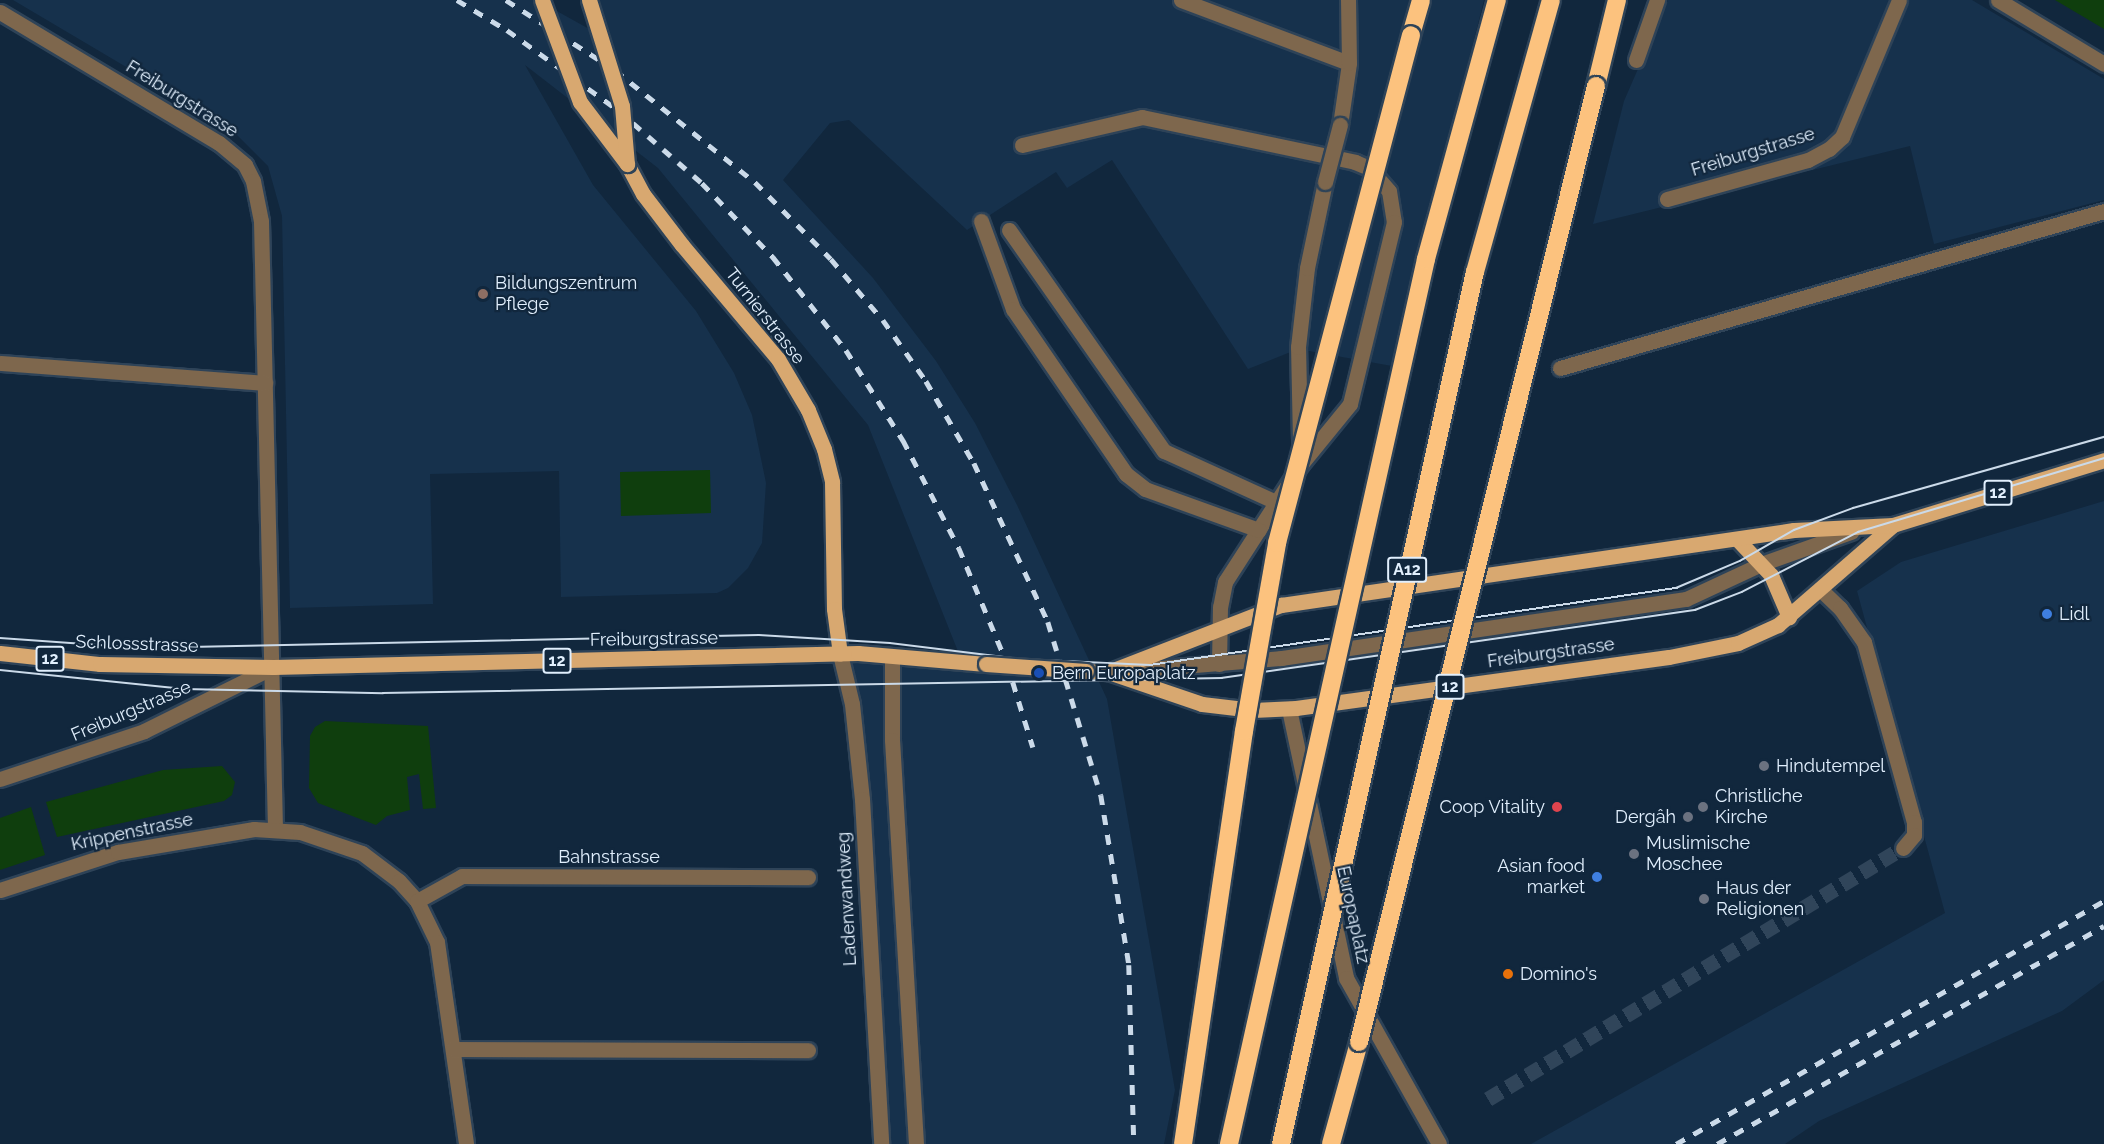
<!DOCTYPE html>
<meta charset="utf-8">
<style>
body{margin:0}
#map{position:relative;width:2104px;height:1144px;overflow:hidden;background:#11273d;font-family:Raleway,sans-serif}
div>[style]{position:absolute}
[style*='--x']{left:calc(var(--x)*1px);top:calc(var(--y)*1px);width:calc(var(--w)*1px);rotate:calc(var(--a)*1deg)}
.built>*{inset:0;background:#16314c}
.green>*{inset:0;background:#0f3e0d}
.minor-tunnel>*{height:15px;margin-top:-7.5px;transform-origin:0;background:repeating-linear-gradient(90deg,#30455a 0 15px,transparent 0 23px)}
.roads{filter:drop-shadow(2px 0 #2e4358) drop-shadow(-2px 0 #2e4358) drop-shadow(0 2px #2e4358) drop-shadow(0 -2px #2e4358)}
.minor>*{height:15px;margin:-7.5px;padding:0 7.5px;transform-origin:7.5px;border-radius:7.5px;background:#7e674d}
.major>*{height:15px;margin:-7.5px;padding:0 7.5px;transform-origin:7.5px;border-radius:7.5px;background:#d8a870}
.highway>*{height:18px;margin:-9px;padding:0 9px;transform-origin:9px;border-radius:9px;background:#fcc27e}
.tram>*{height:1.5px;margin:-0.75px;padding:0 0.75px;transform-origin:0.75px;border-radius:0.75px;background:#cbdae9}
.rail>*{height:4.5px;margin-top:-2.25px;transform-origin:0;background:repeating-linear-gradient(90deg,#cbdae9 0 10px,transparent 0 20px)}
.bridges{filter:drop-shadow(2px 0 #2e4358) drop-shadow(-2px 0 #2e4358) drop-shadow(0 2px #2e4358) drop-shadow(0 -2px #2e4358)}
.minor-bridge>*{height:15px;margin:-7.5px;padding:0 7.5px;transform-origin:7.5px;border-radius:7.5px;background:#7e674d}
.major-bridge>*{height:15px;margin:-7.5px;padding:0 7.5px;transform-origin:7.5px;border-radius:7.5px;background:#d8a870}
.highway-bridge>*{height:18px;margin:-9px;padding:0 9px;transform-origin:9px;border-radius:9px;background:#fcc27e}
.dots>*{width:16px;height:16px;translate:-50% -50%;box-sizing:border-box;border:3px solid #11273d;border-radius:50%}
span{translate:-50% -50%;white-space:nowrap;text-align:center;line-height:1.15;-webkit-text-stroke:4.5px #11273d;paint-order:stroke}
.shield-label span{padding:2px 4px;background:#11273d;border:2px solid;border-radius:4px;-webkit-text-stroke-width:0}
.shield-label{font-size:16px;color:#e1effd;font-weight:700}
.street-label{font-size:18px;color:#e1effd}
.poi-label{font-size:18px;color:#e1effd}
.left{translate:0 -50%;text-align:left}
.right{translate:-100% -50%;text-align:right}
</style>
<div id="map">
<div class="built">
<i style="clip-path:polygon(13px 0,537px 0,600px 35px,592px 0,1484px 0,1392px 366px,1298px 349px,1248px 369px,1112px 160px,1067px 188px,1056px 172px,967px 230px,849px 120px,830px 123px,783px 180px,873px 278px,936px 361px,975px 423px,1017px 505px,1107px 699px,1175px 1090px,1164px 1144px,883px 1144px,863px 798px,850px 662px,961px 659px,868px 425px,658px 168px,525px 65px,593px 185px,696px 311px,734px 373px,752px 415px,766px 483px,762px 543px,748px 568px,728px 588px,717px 593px,561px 597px,559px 471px,430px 474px,433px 604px,290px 608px,282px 216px,268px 166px,231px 129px)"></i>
<i style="clip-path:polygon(1668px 0,1972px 0,2104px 79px,2104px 200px,1934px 244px,1910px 146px,1593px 224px,1624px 101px)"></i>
<i style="clip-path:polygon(2104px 501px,2104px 980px,2062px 1011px,1819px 1121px,1785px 1144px,1531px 1144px,1945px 913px,1857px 591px,1901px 562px)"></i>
</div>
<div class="green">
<i style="clip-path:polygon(2055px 0,2104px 0,2104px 29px)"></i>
<i style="clip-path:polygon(710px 470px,711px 513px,621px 516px,620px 472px)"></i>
<i style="clip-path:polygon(325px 721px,428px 726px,436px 808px,423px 809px,419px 774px,407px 777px,410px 810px,387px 816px,376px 825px,318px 803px,309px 788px,310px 736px,315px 727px)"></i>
<i style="clip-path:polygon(222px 766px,235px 782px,232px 795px,224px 801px,57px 837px,46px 802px,163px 770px)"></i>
<i style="clip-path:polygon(31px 807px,45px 855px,0 870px,0 818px)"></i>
</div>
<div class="minor-tunnel">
<i style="--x:1488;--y:1099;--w:485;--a:-31.2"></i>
</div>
<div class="roads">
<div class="minor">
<i style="--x:1181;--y:0;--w:179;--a:20.6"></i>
<i style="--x:1998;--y:0;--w:124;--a:31.1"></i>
<i style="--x:0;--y:12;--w:255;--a:30.9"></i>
<i style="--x:219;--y:143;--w:34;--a:40"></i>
<i style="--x:245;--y:165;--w:18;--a:63"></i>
<i style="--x:253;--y:181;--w:41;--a:78.7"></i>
<i style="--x:261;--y:221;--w:607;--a:88.68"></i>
<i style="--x:1636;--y:60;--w:64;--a:-70.7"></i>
<i style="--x:1340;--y:125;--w:63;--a:-81.7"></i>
<i style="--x:1349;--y:63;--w:63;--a:-90.9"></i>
<i style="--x:1022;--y:145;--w:123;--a:-13.1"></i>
<i style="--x:1142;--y:117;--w:218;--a:11.9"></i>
<i style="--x:1355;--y:162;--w:15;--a:23"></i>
<i style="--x:1369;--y:168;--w:30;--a:49"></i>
<i style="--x:1389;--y:191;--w:31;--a:81"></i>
<i style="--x:1394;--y:222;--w:187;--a:103.6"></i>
<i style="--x:1350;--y:404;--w:77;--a:129.2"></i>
<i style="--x:1301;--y:464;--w:140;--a:122.8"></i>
<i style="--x:1225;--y:582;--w:25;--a:101"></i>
<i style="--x:1220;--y:607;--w:57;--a:91"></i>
<i style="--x:1667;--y:199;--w:146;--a:-15.5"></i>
<i style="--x:1808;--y:160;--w:24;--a:-28"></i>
<i style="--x:1829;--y:149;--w:18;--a:-43"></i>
<i style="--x:1842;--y:137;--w:148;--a:-67.4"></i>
<i style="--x:981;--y:221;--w:94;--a:70"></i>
<i style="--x:1013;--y:309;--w:200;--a:55.6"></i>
<i style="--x:1126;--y:474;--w:24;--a:38"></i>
<i style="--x:1145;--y:489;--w:121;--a:19.8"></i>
<i style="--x:1009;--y:230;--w:270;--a:55"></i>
<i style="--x:1164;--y:451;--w:123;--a:24.5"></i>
<i style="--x:0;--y:363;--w:266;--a:4.3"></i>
<i style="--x:1560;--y:368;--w:566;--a:-16.1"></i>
<i style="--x:1300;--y:440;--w:93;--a:-91.2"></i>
<i style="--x:1298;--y:347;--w:80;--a:-83.5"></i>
<i style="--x:1307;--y:268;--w:88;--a:-78.2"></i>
<i style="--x:1820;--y:589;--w:28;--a:44"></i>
<i style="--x:1840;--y:608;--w:42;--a:54.8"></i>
<i style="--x:1864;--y:642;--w:187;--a:74.5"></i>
<i style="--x:1914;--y:822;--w:13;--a:90"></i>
<i style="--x:1914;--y:835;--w:17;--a:130"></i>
<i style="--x:840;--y:654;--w:51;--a:76.5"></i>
<i style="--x:852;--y:704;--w:96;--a:84"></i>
<i style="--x:862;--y:799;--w:346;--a:86.8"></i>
<i style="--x:892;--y:658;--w:82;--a:90"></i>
<i style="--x:892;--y:740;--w:405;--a:86.6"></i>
<i style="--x:1111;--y:672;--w:171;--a:-4.7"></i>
<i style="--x:1281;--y:658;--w:409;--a:-8.3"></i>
<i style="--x:1686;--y:599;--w:83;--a:-25"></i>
<i style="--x:1761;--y:564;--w:96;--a:-19.6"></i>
<i style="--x:1289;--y:709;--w:275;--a:78"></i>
<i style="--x:1346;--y:978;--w:190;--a:60.7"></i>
<i style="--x:0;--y:779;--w:152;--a:-18.4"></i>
<i style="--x:144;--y:731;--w:144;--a:-26.4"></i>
<i style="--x:0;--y:890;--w:124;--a:-17.9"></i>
<i style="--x:118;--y:852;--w:138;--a:-9.6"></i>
<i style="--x:254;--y:829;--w:46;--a:3.7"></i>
<i style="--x:300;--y:832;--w:65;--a:18.7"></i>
<i style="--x:362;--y:853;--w:46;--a:37.1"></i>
<i style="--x:399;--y:881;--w:27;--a:48"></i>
<i style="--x:417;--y:901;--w:46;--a:64"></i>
<i style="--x:437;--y:942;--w:204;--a:81.8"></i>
<i style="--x:417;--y:901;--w:51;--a:-29.1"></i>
<i style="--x:462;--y:876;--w:346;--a:0.2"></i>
<i style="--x:453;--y:1049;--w:355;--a:0.2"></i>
</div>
<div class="major">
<i style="--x:627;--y:164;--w:34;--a:62"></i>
<i style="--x:643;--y:194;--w:64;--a:52.6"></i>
<i style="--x:682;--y:245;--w:149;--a:49.9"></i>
<i style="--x:778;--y:359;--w:59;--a:59.5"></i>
<i style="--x:808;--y:410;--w:42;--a:67.7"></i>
<i style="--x:824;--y:449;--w:34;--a:76"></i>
<i style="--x:832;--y:482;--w:127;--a:89.1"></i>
<i style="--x:834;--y:609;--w:45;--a:82.4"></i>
<i style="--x:1737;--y:539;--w:50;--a:46.6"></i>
<i style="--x:1771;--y:575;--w:46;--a:66.8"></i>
<i style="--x:0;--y:653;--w:101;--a:6.3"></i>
<i style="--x:100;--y:664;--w:173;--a:1"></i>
<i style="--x:273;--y:667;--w:585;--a:-1.37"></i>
<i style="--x:858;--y:653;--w:128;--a:4.9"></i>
<i style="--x:1086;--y:671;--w:22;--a:3"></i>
<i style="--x:1108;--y:672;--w:99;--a:18.8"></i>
<i style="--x:1202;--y:704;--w:51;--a:6.7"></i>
<i style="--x:1253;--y:710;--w:43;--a:-2.7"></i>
<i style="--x:1296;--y:708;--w:376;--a:-7.8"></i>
<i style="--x:1669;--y:657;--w:70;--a:-11.5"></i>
<i style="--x:1738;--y:643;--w:44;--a:-24.2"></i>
<i style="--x:1778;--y:625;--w:152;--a:-41"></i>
<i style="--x:1108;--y:672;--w:186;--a:-21.2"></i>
<i style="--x:1281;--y:605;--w:518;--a:-8.32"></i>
<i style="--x:1794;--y:530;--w:99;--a:-2.9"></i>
<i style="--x:1893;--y:525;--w:221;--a:-17.1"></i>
</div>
<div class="highway">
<i style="--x:1411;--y:35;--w:36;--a:-74"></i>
<i style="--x:1596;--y:86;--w:89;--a:-76.3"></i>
<i style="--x:1331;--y:1144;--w:106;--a:-74.6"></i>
</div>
</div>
<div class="tram">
<i style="--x:0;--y:638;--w:141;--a:4.1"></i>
<i style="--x:141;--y:648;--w:618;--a:-1.21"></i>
<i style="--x:759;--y:635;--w:131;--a:3.5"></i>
<i style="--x:890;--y:643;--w:131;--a:7"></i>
<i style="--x:1020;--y:659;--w:130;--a:2.6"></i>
<i style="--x:1150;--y:665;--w:532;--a:-8.33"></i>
<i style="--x:1676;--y:588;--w:69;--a:-22.9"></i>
<i style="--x:1740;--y:561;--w:62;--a:-29.9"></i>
<i style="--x:1794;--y:530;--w:63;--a:-20.4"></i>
<i style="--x:1853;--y:508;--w:261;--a:-15.8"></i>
<i style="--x:0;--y:670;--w:185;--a:5.9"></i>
<i style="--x:184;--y:689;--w:199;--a:1.2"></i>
<i style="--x:383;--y:693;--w:839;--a:-1.02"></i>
<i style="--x:1222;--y:678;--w:478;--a:-8.2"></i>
<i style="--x:1695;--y:610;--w:50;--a:-21"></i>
<i style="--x:1742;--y:592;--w:131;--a:-27.3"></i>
<i style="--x:1858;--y:532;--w:257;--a:-16.7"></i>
</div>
<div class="rail">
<i style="--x:457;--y:0;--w:58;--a:31"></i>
<i style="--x:507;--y:30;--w:137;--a:35.8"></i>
<i style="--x:618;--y:110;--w:111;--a:41"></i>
<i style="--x:702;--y:183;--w:103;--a:46.2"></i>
<i style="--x:773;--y:257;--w:118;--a:51.9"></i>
<i style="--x:846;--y:350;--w:107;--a:57.7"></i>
<i style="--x:903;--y:440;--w:122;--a:62.6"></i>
<i style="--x:959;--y:548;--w:125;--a:67.3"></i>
<i style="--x:1007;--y:663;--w:88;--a:72.8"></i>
<i style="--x:506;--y:0;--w:130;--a:32.7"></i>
<i style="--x:615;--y:70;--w:179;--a:38.7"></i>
<i style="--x:755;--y:182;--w:108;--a:45.4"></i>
<i style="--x:831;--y:259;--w:80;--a:49.6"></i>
<i style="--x:883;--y:320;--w:75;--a:54.8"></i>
<i style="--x:926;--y:381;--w:95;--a:59.7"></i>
<i style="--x:974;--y:463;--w:175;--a:65"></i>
<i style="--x:1048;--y:622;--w:181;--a:73"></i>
<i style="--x:1101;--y:795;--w:172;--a:80.6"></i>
<i style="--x:1129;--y:965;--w:179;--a:88.4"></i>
<i style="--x:1676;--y:1144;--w:492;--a:-29.6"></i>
<i style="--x:1717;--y:1144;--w:444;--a:-29.4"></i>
</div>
<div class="bridges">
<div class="minor-bridge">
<i style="--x:1325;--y:182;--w:59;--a:-75.3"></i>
</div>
<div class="major-bridge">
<i style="--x:542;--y:0;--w:109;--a:69.6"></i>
<i style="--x:580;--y:102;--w:78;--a:52.8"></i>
<i style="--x:589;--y:0;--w:111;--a:72.7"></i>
<i style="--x:622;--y:106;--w:58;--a:85.1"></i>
<i style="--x:986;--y:664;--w:100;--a:4"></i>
</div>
<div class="highway-bridge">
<i style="--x:1359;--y:1042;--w:985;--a:-76.08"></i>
<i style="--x:1183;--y:1144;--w:417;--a:-81.6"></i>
<i style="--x:1244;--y:731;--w:191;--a:-80"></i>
<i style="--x:1277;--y:543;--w:525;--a:-75.22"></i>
<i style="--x:1229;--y:1144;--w:907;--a:-77.45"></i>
<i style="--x:1426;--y:259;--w:269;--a:-74.7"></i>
<i style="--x:1281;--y:1144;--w:893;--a:-77.46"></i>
<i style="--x:1475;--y:272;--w:282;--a:-74.4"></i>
</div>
</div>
<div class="dots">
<i style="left:483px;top:294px;background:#8d6e63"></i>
<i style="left:2047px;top:614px;background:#3f7fe0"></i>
<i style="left:1039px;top:673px;background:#1a4fb4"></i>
<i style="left:1764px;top:766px;background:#6b7280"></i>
<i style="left:1557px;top:807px;background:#e0444e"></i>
<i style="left:1703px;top:807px;background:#6b7280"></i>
<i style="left:1688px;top:817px;background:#6b7280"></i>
<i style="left:1634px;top:854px;background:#6b7280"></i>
<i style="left:1597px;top:877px;background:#3f7fe0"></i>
<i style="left:1704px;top:899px;background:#6b7280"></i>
<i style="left:1508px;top:974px;background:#e8710a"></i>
</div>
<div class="shield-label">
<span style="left:1998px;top:493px">12</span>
<span style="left:1407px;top:570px">A12</span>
<span style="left:50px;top:659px">12</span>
<span style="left:557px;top:661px">12</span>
<span style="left:1450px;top:687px">12</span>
</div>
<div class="street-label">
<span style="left:182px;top:99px;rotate:32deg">Freiburgstrasse</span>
<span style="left:1753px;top:152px;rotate:-17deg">Freiburgstrasse</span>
<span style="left:765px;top:316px;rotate:52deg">Turnierstrasse</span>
<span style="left:654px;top:639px;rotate:-1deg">Freiburgstrasse</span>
<span style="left:137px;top:644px;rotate:2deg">Schlossstrasse</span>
<span style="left:1551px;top:653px;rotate:-8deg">Freiburgstrasse</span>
<span style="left:131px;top:711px;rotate:-23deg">Freiburgstrasse</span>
<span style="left:132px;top:832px;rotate:-12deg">Krippenstrasse</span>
<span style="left:609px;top:857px">Bahnstrasse</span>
<span style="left:847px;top:899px;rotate:-93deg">Ladenwandweg</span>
<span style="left:1353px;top:915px;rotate:78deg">Europaplatz</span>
</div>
<div class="poi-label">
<span class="left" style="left:495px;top:294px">Bildungszentrum<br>Pflege</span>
<span class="left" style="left:2059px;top:614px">Lidl</span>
<span class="left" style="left:1052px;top:673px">Bern Europaplatz</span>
<span class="left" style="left:1776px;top:766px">Hindutempel</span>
<span class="left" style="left:1715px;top:807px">Christliche<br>Kirche</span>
<span class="right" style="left:1545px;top:807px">Coop Vitality</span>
<span class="right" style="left:1676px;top:817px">Dergâh</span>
<span class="left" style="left:1646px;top:854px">Muslimische<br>Moschee</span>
<span class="right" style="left:1585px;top:877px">Asian food<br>market</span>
<span class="left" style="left:1716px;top:899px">Haus der<br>Religionen</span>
<span class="left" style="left:1520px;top:974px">Domino's</span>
</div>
</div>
